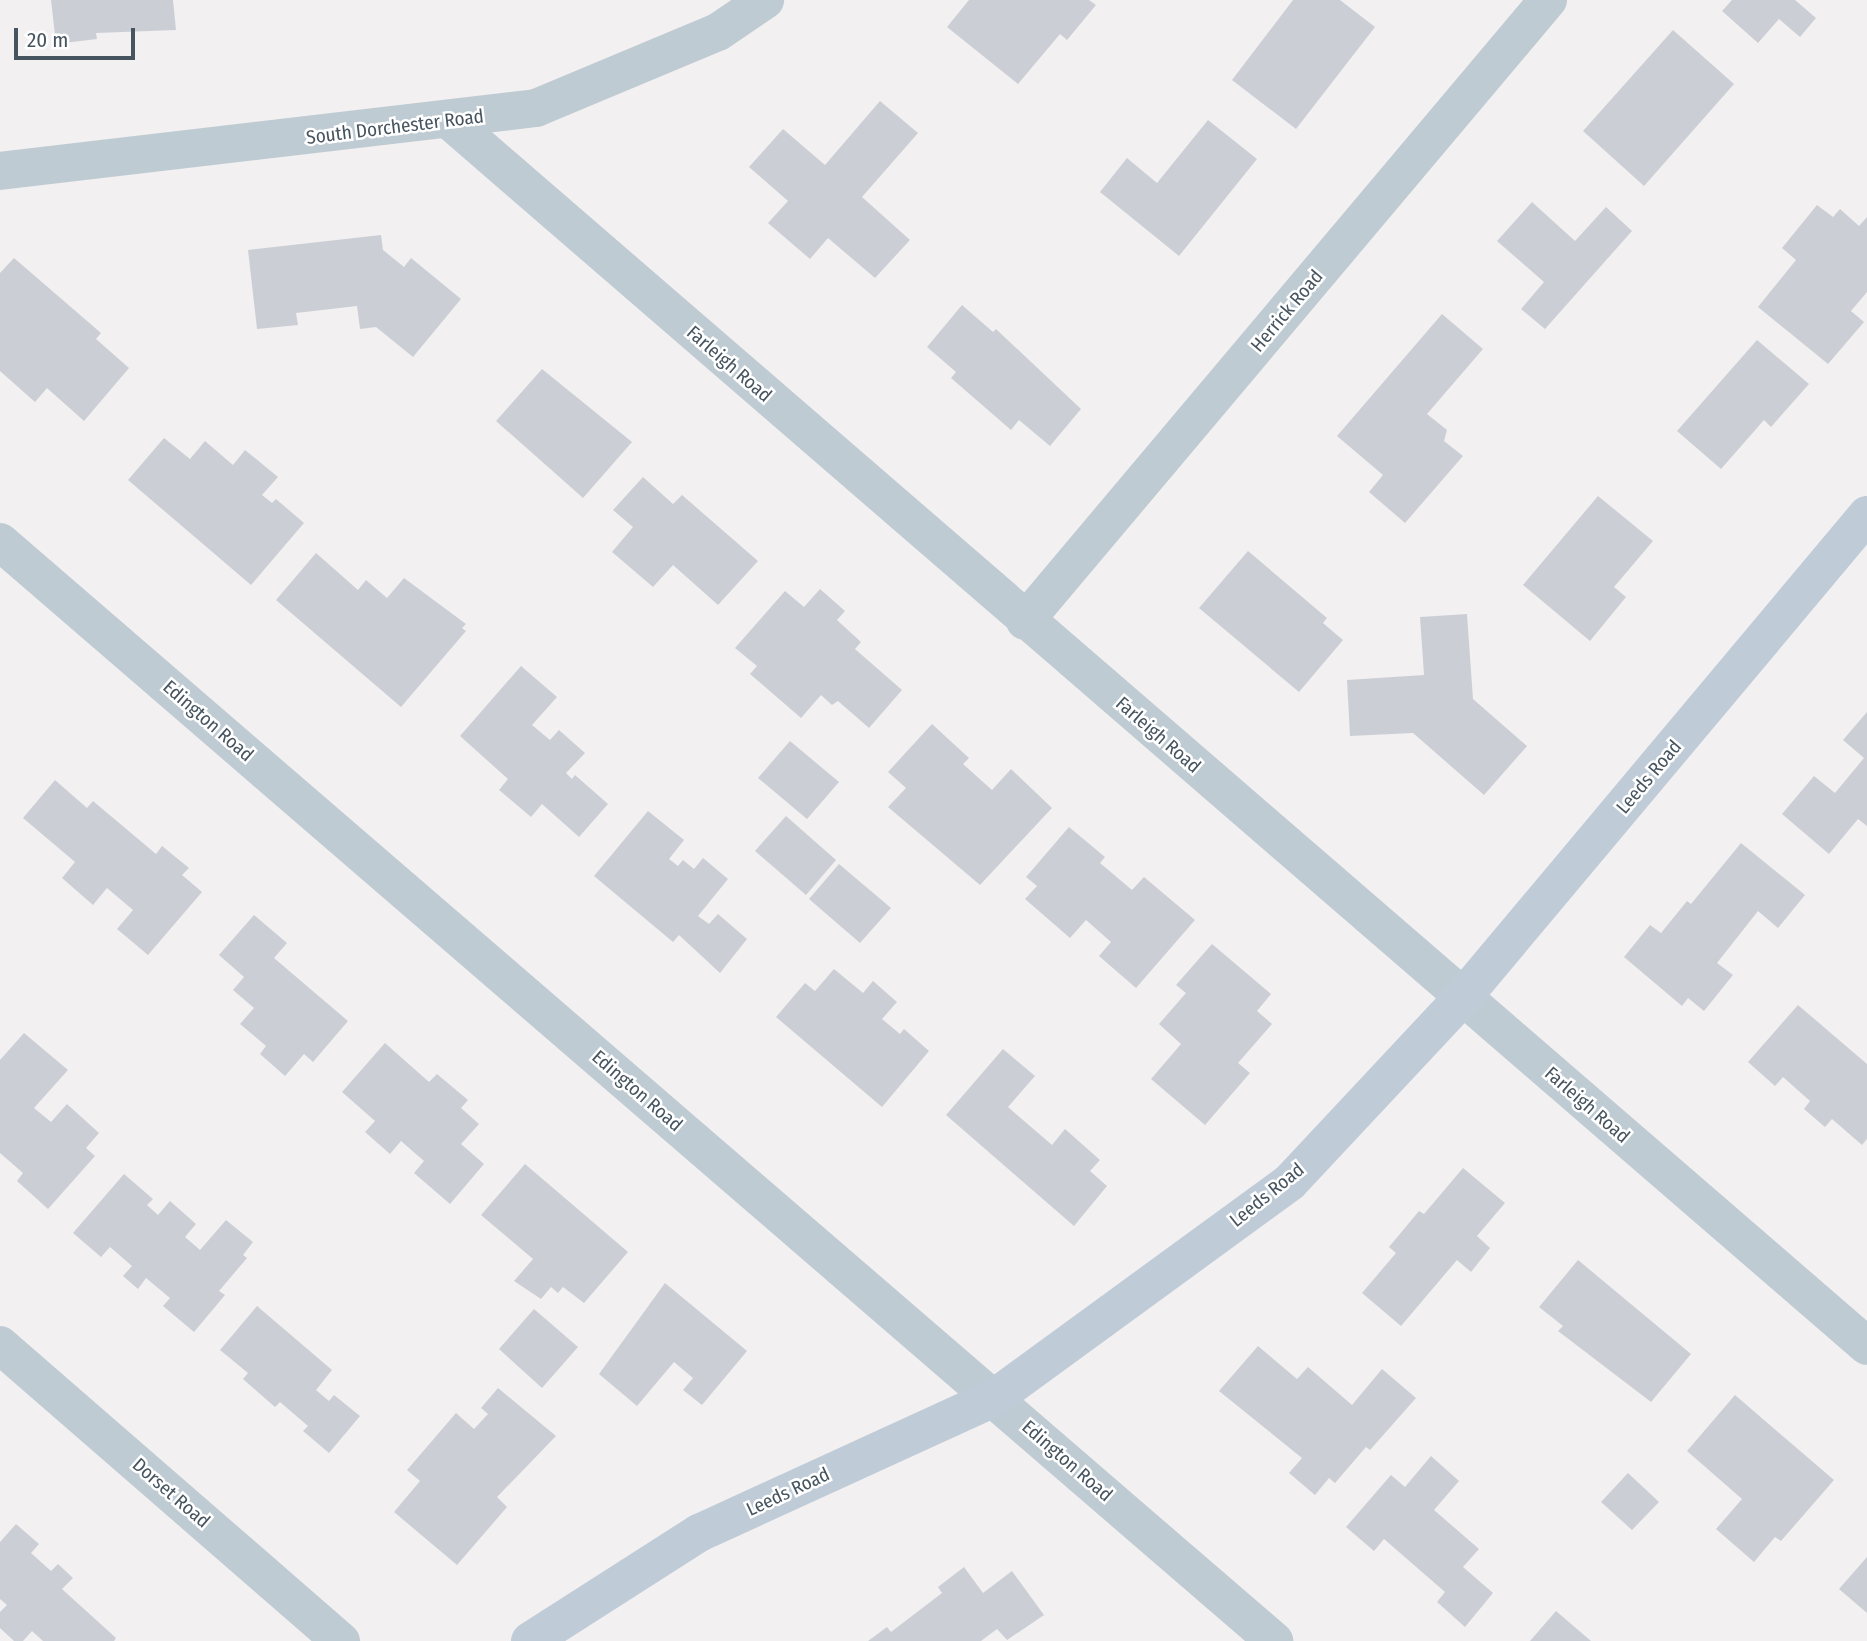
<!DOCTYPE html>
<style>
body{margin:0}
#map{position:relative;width:1867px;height:1641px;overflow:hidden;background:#f2f0f0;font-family:"Fira Sans Condensed",sans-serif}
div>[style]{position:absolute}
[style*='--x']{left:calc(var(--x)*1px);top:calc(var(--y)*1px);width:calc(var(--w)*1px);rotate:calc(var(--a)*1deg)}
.building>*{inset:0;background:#cbcfd5}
.street>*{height:38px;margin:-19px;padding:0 19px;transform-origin:19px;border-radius:19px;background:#bfcbd3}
.secondary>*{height:38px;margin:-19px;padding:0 19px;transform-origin:19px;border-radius:19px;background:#bfccd8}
span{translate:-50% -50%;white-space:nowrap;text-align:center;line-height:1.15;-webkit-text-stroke:5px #fff;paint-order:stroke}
.street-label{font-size:19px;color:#46545f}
.scale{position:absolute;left:14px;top:28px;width:121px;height:32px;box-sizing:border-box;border:4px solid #46545f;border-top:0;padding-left:9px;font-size:21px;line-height:24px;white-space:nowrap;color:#46545f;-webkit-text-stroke:5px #fff;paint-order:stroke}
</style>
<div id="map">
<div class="building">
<i style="clip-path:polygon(51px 0,173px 0,176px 30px,96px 33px,97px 39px,56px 44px)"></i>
<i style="clip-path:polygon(969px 0,1089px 0,1096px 5px,1067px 40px,1060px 34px,1018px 84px,947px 27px)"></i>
<i style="clip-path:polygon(1293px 0,1340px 0,1375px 27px,1296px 129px,1232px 80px)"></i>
<i style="clip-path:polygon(1732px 0,1795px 0,1816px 18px,1800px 37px,1779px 19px,1758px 43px,1722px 11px)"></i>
<i style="clip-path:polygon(1673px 30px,1734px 84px,1644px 186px,1583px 131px)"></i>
<i style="clip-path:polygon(880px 101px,918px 133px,862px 197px,910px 240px,875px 278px,828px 238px,810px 259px,768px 223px,788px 201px,749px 167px,783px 129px,825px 165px)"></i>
<i style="clip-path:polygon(1208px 120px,1257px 159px,1179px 256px,1100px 192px,1127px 158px,1157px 183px)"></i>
<i style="clip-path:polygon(1532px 202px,1575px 241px,1606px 207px,1632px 231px,1545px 329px,1521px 309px,1544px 282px,1497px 241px)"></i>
<i style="clip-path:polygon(1817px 205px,1833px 217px,1840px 209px,1859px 226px,1867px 217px,1867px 292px,1851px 311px,1864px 322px,1828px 364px,1758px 307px,1796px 260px,1782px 248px)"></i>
<i style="clip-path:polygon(381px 235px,383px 250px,404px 267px,411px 258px,461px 299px,413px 357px,376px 327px,360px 329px,357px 306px,296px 313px,298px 325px,257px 329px,248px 250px)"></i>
<i style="clip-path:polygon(14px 258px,101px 333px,96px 339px,129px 368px,84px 421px,47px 388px,35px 402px,0 371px,0 273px)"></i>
<i style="clip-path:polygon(962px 305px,993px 332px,996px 329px,1081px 409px,1050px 446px,1019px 420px,1011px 430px,951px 378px,956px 372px,927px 347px)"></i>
<i style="clip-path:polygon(1442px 314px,1483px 349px,1427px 414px,1447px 430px,1444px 441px,1463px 456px,1405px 523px,1369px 492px,1383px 475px,1337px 436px)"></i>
<i style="clip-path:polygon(1757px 340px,1809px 384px,1771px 427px,1764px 420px,1721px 469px,1677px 431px)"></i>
<i style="clip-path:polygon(542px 369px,632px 442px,583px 498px,496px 421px)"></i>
<i style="clip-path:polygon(164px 438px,190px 459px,205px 441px,233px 465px,245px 450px,278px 477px,262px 495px,272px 503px,276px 499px,304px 523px,251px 585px,128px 480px)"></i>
<i style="clip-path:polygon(643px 477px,673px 504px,682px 495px,758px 561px,718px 605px,673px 565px,653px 587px,612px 552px,633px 527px,613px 510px)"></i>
<i style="clip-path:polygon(1598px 496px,1653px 541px,1614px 587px,1626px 597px,1590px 641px,1523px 585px)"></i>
<i style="clip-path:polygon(1248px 551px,1327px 618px,1323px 623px,1343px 640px,1299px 692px,1199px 608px)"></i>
<i style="clip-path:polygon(316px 553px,358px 590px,366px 580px,387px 598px,404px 578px,466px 624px,462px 628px,466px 631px,401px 707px,276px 600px)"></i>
<i style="clip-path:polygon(820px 589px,845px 611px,837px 620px,861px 642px,855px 649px,902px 690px,869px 728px,838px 701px,832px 705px,821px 695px,801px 718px,750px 674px,757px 666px,735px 648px,785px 591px,804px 607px)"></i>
<i style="clip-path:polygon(1467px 614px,1473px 699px,1527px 746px,1484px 795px,1413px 733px,1350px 736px,1347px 680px,1424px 675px,1420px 617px)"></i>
<i style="clip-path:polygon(521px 666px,557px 697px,532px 725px,550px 740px,559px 730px,585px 753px,566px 773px,572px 779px,575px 775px,608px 804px,579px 837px,542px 804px,531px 817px,499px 790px,508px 779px,460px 736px)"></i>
<i style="clip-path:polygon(1867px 712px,1867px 826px,1858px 819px,1829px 854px,1782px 814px,1814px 776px,1835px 793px,1864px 758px,1843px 740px)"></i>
<i style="clip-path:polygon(932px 724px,969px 758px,963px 764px,992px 790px,1011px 769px,1052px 808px,980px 885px,888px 807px,906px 788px,888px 772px)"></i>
<i style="clip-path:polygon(790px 741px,839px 782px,807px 819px,758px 778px)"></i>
<i style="clip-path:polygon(55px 780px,87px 808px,93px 801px,156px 854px,162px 846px,189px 868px,182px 875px,202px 892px,148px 955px,117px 929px,133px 910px,107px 888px,93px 905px,62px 878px,75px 862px,23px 818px)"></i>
<i style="clip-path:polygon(648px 811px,684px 840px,669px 859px,678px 866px,683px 860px,694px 869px,703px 858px,728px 879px,698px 916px,709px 924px,718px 914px,747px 939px,720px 973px,679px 935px,673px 942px,594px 876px)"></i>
<i style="clip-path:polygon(786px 816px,836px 860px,806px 895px,755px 851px)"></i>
<i style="clip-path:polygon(1069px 827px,1105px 857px,1100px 863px,1132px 890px,1144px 877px,1195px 920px,1136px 988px,1099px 956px,1111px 942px,1086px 920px,1070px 938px,1025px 899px,1037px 886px,1026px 877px)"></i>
<i style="clip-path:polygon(1741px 843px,1805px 895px,1778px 928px,1758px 911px,1717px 963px,1733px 975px,1704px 1011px,1688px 998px,1682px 1006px,1624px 957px,1650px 925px,1661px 933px,1687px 901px,1691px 904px)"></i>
<i style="clip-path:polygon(839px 864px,891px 908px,860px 943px,809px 899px)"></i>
<i style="clip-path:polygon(254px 915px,287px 943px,274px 958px,348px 1021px,313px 1062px,304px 1054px,285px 1076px,260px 1054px,266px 1046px,240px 1024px,254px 1008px,233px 990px,244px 977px,219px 955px)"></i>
<i style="clip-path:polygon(1212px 944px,1271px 994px,1257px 1011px,1272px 1024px,1238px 1063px,1250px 1073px,1205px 1125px,1151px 1079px,1181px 1044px,1159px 1024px,1186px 993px,1176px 985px)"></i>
<i style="clip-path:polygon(834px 969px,863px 993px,873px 981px,897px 1002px,882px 1019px,900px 1034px,904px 1029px,929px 1051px,882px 1107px,776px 1017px,805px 983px,815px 991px)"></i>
<i style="clip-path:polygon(1798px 1005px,1867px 1064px,1867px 1139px,1862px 1145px,1832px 1119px,1825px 1127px,1804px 1109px,1810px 1101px,1783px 1077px,1775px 1086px,1748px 1062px)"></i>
<i style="clip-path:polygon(24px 1033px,68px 1070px,34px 1108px,51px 1122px,67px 1104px,99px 1133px,86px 1148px,95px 1156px,48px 1209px,17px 1181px,23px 1173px,0 1153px,0 1060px)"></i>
<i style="clip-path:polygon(385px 1043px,429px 1082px,437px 1074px,468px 1100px,461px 1108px,479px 1124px,461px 1144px,484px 1164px,450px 1204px,414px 1173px,424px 1161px,401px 1141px,390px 1154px,365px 1132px,375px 1121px,342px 1092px)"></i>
<i style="clip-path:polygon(1003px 1049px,1035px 1076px,1008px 1107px,1052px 1145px,1065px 1129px,1100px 1160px,1090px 1171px,1107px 1186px,1074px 1226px,946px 1115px)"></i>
<i style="clip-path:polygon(525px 1164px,628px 1252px,584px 1303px,563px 1287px,558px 1293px,551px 1287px,541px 1299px,514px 1281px,533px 1259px,481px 1215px)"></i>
<i style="clip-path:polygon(1463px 1168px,1505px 1203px,1477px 1236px,1490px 1248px,1471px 1272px,1457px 1260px,1401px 1326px,1362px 1293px,1396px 1253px,1389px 1247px,1419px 1211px,1424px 1214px)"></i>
<i style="clip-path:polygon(124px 1174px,153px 1199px,147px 1205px,158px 1215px,170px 1201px,196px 1224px,185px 1237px,200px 1250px,226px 1220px,253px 1242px,243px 1255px,247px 1258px,219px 1291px,225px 1295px,194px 1332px,163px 1306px,170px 1298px,146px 1278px,138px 1289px,123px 1276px,132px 1266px,110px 1247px,101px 1257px,73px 1233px)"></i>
<i style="clip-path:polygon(1578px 1260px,1691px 1354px,1651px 1402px,1558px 1331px,1563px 1326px,1539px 1307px)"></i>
<i style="clip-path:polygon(665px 1283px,747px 1351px,702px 1405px,683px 1390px,693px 1378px,674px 1362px,637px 1406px,599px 1374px)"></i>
<i style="clip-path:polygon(257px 1306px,332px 1370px,316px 1390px,329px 1401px,334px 1395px,360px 1416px,329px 1453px,303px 1431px,308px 1426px,280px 1402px,275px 1407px,243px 1379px,248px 1373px,220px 1350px)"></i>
<i style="clip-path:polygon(534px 1309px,578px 1347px,542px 1388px,499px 1349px)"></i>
<i style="clip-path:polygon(1258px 1346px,1297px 1379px,1308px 1367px,1352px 1405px,1382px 1369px,1416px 1398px,1370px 1450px,1366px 1447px,1335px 1483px,1329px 1478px,1315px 1495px,1289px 1473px,1302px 1458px,1219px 1391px)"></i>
<i style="clip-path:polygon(498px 1388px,556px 1436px,497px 1497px,507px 1507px,457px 1565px,394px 1512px,420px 1481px,407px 1470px,456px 1413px,474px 1429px,488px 1414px,481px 1408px)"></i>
<i style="clip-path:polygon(1735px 1395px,1834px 1480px,1781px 1541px,1775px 1537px,1754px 1562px,1716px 1529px,1742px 1499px,1687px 1451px)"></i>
<i style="clip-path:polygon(1431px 1456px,1459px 1481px,1434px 1510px,1479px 1549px,1463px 1567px,1493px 1593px,1465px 1627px,1437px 1602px,1445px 1592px,1384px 1539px,1374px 1551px,1346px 1527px,1391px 1475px,1405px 1487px)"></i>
<i style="clip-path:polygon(1628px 1473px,1659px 1502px,1632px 1530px,1601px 1502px)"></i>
<i style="clip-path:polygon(16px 1524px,39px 1544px,31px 1553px,51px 1571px,58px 1564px,73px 1578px,62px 1589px,116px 1638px,114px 1641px,43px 1641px,32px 1631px,23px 1641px,14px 1641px,0 1628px,0 1612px,7px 1605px,0 1599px,0 1542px)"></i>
<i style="clip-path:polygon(1867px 1557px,1867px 1613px,1839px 1589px)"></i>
<i style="clip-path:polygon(964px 1567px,983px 1593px,1012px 1571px,1044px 1615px,1007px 1640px,997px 1629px,981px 1641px,868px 1641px,887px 1627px,891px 1632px,942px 1593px,938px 1587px)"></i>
<i style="clip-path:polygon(1556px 1611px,1591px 1641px,1530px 1641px)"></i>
</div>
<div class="street">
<i style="--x:450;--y:121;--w:1873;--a:40.84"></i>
<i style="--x:0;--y:171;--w:540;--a:-6.7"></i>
<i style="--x:536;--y:108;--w:197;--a:-22.7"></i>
<i style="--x:718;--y:32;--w:57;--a:-34.2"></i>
<i style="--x:0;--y:542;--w:1683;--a:40.78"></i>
<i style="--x:1025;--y:621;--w:812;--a:-49.9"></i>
<i style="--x:0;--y:1345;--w:452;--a:41"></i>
</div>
<div class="secondary">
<i style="--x:530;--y:1641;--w:201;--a:-32.6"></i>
<i style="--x:699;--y:1533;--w:324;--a:-24.6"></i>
<i style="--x:994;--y:1398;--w:366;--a:-36.1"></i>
<i style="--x:1290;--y:1182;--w:253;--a:-46.9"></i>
<i style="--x:1463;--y:997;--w:629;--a:-50.03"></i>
</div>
<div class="street-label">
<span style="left:395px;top:127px;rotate:-7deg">South Dorchester Road</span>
<span style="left:1287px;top:311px;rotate:-50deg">Herrick Road</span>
<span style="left:729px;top:364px;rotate:41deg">Farleigh Road</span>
<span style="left:208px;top:721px;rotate:41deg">Edington Road</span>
<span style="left:1158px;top:735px;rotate:41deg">Farleigh Road</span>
<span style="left:1649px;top:777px;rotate:-50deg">Leeds Road</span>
<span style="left:637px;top:1091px;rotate:41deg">Edington Road</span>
<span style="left:1587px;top:1105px;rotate:41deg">Farleigh Road</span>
<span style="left:1267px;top:1195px;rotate:-39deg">Leeds Road</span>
<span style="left:1067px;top:1461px;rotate:41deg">Edington Road</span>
<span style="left:788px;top:1492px;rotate:-25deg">Leeds Road</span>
<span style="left:171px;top:1493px;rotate:41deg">Dorset Road</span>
</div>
<div class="scale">20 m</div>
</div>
